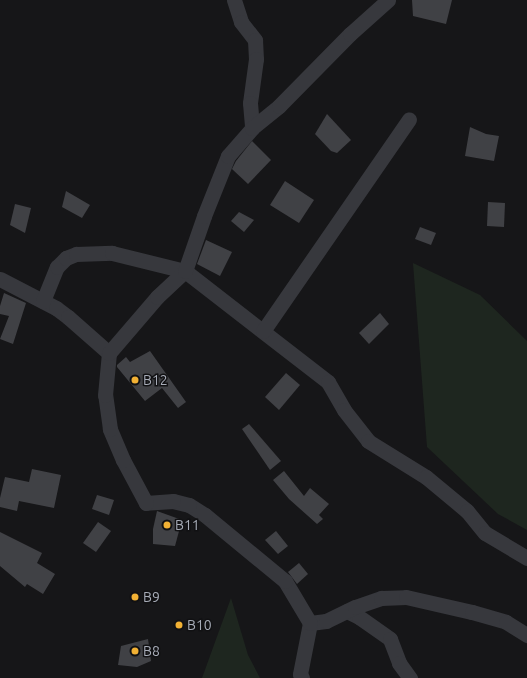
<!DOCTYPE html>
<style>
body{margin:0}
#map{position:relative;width:527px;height:678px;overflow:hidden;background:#161618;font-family:Ubuntu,sans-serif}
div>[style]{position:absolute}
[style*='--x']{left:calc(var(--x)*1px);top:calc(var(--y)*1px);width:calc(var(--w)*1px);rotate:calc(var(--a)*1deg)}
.green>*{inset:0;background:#1e261f}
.building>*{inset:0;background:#404145}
.street>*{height:15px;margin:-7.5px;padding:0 7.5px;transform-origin:7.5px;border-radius:7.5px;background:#37383d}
.dots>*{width:11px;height:11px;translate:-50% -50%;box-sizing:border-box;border:2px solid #111113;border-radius:50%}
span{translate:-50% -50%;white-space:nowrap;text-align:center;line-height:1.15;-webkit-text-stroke:3px #111113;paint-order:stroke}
.poi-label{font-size:14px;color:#a8adb8}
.left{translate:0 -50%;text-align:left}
</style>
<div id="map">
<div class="green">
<i style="clip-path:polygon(413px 263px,480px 295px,527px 341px,527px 530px,498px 514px,427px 447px)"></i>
<i style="clip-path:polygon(231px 598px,248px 655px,260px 678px,202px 678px)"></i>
</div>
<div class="building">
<i style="clip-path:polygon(412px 0,452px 0,446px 24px,413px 16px)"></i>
<i style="clip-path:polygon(327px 114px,351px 140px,337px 153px,331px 151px,315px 134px)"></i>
<i style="clip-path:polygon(470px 127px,486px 134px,499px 136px,494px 161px,465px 156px)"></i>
<i style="clip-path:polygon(252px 141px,271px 160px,248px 184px,232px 169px,236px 161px)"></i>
<i style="clip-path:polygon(285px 181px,314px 200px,299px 223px,270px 205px)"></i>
<i style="clip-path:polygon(66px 191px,90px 205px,82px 218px,62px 207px)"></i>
<i style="clip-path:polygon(488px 202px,505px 203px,504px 227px,487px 226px)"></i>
<i style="clip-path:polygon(15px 204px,31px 208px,25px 233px,10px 225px)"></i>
<i style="clip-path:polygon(239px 212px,254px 220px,244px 232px,231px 221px)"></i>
<i style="clip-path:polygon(420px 227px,436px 233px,431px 245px,415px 239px)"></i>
<i style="clip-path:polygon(206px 240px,232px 252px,220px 276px,197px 264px)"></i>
<i style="clip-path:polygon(4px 293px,26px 303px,13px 344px,0 339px,9px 316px,0 314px,0 306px)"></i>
<i style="clip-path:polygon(380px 313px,389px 324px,369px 344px,359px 333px)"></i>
<i style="clip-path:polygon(150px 351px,186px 402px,178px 408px,162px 388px,145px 401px,117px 367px,117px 365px,126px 357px,130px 362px)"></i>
<i style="clip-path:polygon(286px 373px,300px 385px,279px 410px,265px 397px)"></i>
<i style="clip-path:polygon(249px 424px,281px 461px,270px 470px,242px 429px)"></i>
<i style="clip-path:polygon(32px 469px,61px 475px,54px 508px,19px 501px,17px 511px,0 507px,0 498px,5px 477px,29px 482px)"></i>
<i style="clip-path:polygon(284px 471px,304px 496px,310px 488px,329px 504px,319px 515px,323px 519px,317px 524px,289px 499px,273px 480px)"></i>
<i style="clip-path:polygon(97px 495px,114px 500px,109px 515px,92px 509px)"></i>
<i style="clip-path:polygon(157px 511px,182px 520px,175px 546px,153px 544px,153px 529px)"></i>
<i style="clip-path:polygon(98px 522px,111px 531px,96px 552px,83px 543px)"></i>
<i style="clip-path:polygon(276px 531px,288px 546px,278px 554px,265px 540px)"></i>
<i style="clip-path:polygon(0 532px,42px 553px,37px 563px,55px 574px,43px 594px,27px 584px,25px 587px,0 566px)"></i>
<i style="clip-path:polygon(299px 563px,308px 574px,297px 584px,288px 572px)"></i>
<i style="clip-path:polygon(148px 639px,151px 661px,137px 667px,118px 665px,121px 646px)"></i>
</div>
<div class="street">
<i style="--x:234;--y:0;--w:23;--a:72"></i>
<i style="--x:241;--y:22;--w:23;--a:52"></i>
<i style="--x:255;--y:40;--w:19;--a:87"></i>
<i style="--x:256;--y:59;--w:44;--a:97.8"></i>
<i style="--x:250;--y:103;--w:25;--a:85"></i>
<i style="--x:0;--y:279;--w:63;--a:27.4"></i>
<i style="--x:56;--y:308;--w:15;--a:37"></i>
<i style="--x:68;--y:317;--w:55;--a:41.3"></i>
<i style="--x:43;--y:301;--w:37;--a:-68"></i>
<i style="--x:57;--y:267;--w:13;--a:-45"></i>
<i style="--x:66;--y:258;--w:11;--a:-22"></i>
<i style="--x:76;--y:254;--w:36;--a:-2"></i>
<i style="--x:112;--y:253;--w:75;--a:13.9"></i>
<i style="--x:185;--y:271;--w:181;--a:37.8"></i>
<i style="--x:328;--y:382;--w:32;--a:60"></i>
<i style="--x:344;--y:410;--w:39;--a:52"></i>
<i style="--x:368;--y:441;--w:68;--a:31.8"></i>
<i style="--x:426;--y:477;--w:53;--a:39.7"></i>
<i style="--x:467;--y:511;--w:28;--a:51"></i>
<i style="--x:485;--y:533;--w:49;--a:30.8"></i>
<i style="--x:263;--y:331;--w:257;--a:-55.4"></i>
<i style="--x:347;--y:611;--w:13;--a:27"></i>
<i style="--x:359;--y:617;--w:38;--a:35"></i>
<i style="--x:390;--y:639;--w:26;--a:69"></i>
<i style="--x:399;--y:663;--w:19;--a:54"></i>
<i style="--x:310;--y:623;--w:16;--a:-7"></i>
<i style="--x:326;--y:621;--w:32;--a:-26"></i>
<i style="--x:355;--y:607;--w:28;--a:-19"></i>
<i style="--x:381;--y:598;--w:25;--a:-2"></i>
<i style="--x:406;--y:597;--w:68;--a:12.8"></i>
<i style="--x:472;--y:612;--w:35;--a:16"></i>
<i style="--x:506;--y:622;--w:25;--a:32"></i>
<i style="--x:302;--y:678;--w:4;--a:-117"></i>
<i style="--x:300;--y:674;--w:52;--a:-78.9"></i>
<i style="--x:310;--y:623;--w:49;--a:-120.8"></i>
<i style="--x:285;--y:581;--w:104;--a:-140.5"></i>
<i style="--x:205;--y:515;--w:19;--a:-148"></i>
<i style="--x:189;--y:505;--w:16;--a:-166"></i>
<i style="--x:173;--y:501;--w:27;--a:176"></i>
<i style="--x:146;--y:503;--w:49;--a:-118.1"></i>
<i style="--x:123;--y:460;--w:34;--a:-113"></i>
<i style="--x:110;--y:429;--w:34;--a:-98"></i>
<i style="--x:105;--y:395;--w:42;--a:-84.6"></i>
<i style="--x:109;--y:353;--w:74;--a:-49.4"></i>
<i style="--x:157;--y:297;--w:38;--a:-43"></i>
<i style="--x:185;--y:271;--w:58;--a:-70.9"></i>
<i style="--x:204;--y:216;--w:65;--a:-68.2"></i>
<i style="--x:228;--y:156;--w:37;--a:-49"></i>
<i style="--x:252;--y:128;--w:35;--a:-39"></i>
<i style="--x:279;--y:106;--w:101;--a:-45.4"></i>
<i style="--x:350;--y:34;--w:51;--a:-41.8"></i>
</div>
<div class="dots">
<i style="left:135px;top:380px;background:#f2b134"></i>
<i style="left:167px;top:525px;background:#f2b134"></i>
<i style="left:135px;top:597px;background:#f2b134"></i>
<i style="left:179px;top:625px;background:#f2b134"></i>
<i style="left:135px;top:651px;background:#f2b134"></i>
</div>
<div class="poi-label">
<span class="left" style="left:143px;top:380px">B12</span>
<span class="left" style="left:175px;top:525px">B11</span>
<span class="left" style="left:143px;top:597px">B9</span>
<span class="left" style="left:187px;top:625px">B10</span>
<span class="left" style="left:143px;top:651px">B8</span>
</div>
</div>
